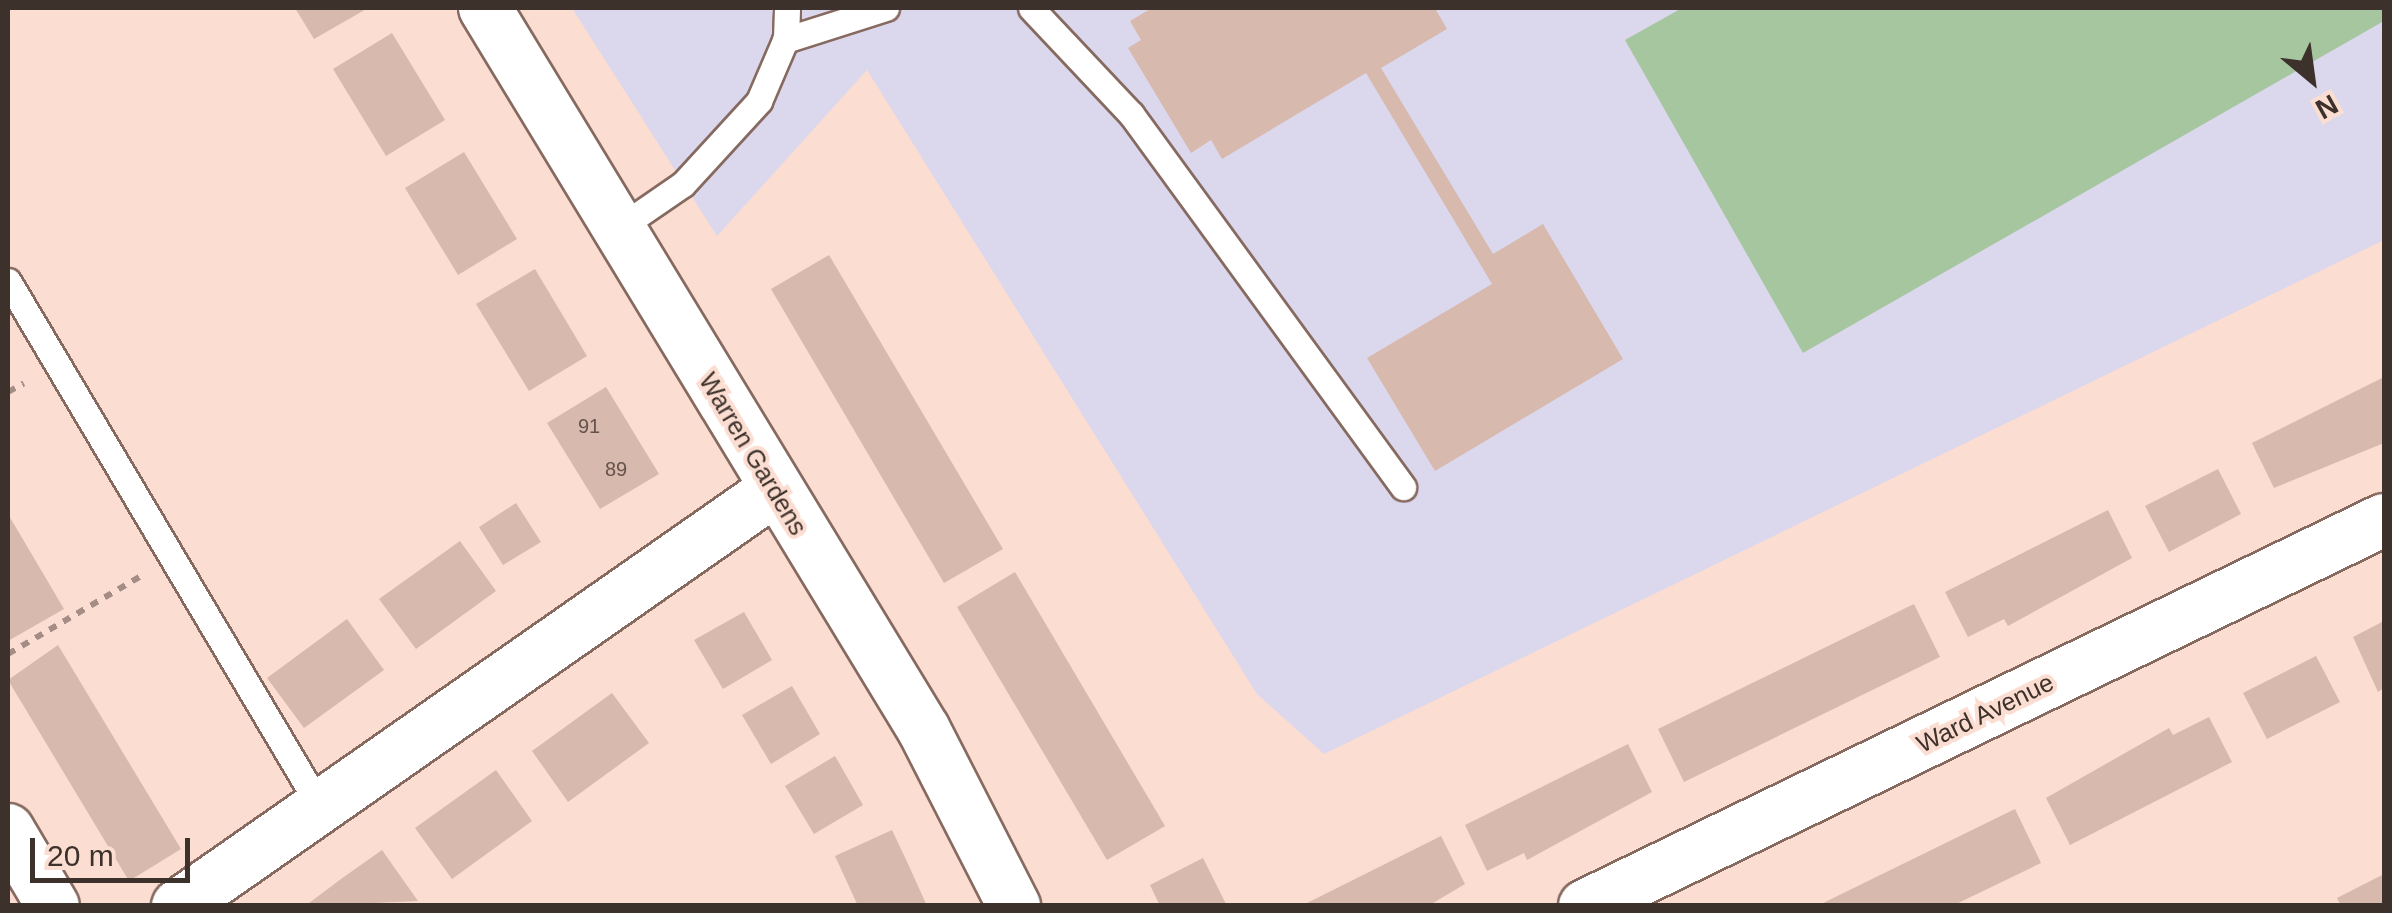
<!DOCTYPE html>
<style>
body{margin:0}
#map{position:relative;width:2392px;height:913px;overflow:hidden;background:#fcddd1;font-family:Arial,sans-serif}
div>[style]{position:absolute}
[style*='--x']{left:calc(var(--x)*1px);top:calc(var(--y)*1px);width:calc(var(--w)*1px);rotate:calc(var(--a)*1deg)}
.education>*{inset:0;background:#dbd7ed}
.green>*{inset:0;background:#a6c6a0}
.building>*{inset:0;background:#d7b9ad}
.path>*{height:6px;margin-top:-3px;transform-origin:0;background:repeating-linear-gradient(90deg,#a48d85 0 8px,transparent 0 16px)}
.roads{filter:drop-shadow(2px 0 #866a60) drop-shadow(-2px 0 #866a60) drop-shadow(0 2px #866a60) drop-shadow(0 -2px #866a60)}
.service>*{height:25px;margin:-12.5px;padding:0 12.5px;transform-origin:12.5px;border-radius:12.5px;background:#fff}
.minor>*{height:52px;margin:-26px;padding:0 26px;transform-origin:26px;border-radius:26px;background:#fff}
span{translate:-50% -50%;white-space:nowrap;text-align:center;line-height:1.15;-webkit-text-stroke:8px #fcddd1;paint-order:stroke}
.number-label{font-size:20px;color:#64534c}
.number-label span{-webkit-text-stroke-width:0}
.street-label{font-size:25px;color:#3d312c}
.frame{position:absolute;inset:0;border:10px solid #3d312c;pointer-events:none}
.north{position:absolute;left:2262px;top:30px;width:100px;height:100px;-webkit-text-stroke:8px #fcddd1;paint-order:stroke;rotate:151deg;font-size:28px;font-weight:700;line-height:40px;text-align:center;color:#3d312c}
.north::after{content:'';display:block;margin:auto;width:35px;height:45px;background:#3d312c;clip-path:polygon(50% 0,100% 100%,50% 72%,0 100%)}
.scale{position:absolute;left:30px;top:838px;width:160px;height:45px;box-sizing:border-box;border:5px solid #3d312c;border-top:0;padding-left:12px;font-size:30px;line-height:35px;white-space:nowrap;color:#3d312c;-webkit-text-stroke:8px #fcddd1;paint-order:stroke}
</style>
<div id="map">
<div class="education">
<i style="clip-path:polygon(572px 8px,2384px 8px,2384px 240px,1324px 754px,1257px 694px,867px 70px,717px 236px)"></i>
</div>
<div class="green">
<i style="clip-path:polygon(1682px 8px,2384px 8px,2384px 21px,1803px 353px,1625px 40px)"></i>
</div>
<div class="building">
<i style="clip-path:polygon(295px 8px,368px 8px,314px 39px)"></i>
<i style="clip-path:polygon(1152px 8px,1435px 8px,1447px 29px,1381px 68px,1493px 254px,1543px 224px,1623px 359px,1435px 471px,1367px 358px,1492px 284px,1366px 73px,1222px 159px,1211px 140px,1191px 153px,1128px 48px,1141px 40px,1130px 21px)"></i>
<i style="clip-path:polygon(392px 33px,445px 120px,386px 156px,333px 69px)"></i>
<i style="clip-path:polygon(464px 152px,517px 239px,458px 275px,405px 188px)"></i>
<i style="clip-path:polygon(829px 255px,1003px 549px,944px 583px,771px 289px)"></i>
<i style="clip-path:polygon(535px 269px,587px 356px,529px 391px,476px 304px)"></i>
<i style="clip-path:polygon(2384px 377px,2384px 443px,2274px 488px,2252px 443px)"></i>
<i style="clip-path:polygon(606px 387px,659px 474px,600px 509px,547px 423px)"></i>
<i style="clip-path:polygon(2218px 469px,2241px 514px,2169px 552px,2145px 506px)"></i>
<i style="clip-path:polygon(516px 503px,541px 542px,503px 565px,479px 527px)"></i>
<i style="clip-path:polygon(2108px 510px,2132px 558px,2008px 626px,2004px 619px,1968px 637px,1945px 592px)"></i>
<i style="clip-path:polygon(8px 514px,64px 609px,8px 641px)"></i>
<i style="clip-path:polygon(460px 541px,496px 591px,416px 649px,379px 599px)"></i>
<i style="clip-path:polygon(1015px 572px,1165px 826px,1107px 860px,957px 607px)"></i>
<i style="clip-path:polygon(1914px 604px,1940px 657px,1684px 782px,1658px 729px)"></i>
<i style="clip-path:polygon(744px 612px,772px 660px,723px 689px,694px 640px)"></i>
<i style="clip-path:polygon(347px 619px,384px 670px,304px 728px,267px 678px)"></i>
<i style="clip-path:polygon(2384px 621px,2384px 688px,2378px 692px,2353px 637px)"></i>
<i style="clip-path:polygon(58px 645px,181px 849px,129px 881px,8px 680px)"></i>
<i style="clip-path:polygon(2316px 656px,2340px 702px,2267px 739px,2243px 693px)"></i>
<i style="clip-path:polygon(792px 686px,820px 734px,771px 764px,742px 715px)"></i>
<i style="clip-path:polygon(612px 693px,649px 743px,568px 802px,532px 751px)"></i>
<i style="clip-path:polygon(2209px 717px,2232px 762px,2070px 845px,2046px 798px,2169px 728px,2173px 735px)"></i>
<i style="clip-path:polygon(1628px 744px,1652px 792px,1527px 860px,1524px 853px,1487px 871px,1465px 825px)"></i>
<i style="clip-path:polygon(835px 756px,863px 805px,814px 834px,785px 786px)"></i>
<i style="clip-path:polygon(496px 770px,532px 821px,452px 879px,415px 828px)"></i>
<i style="clip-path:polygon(2015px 809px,2041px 863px,1952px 906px,1817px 906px)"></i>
<i style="clip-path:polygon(892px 830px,909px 866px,927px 906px,858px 906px,835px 856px)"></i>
<i style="clip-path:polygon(1441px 836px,1465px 884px,1428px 906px,1301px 906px)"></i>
<i style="clip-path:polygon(382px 850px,418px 901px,305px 906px,341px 879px)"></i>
<i style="clip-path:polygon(1203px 858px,1227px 906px,1160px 906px,1150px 885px)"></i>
<i style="clip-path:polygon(2384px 874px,2384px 906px,2341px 906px,2337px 898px)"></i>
</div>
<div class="path">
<i style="--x:8;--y:392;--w:18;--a:-29"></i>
<i style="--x:8;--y:654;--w:154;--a:-30.4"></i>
</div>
<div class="roads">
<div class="service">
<i style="--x:1031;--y:8;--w:146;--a:46.7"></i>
<i style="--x:1131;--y:114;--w:462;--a:53.9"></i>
<i style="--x:785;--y:40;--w:106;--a:-17.6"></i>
<i style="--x:616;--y:230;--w:81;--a:-34.5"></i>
<i style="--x:683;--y:184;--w:113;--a:-47.5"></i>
<i style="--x:759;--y:101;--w:69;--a:-66.8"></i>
<i style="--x:786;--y:38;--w:30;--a:-88"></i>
<i style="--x:8;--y:281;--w:609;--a:59.31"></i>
</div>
<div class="minor">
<i style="--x:485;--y:8;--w:845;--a:58.7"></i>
<i style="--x:924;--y:730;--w:198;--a:62.9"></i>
<i style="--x:8;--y:830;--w:88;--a:59.4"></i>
<i style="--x:178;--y:906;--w:727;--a:-34.91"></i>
<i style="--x:1585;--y:906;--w:887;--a:-25.79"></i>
</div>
</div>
<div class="number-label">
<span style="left:589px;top:426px">91</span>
<span style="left:616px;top:469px">89</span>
</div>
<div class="street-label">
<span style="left:753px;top:454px;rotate:59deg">Warren Gardens</span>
<span style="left:1985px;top:713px;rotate:-26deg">Ward Avenue</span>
</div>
<div class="frame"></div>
<div class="north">N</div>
<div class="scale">20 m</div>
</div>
